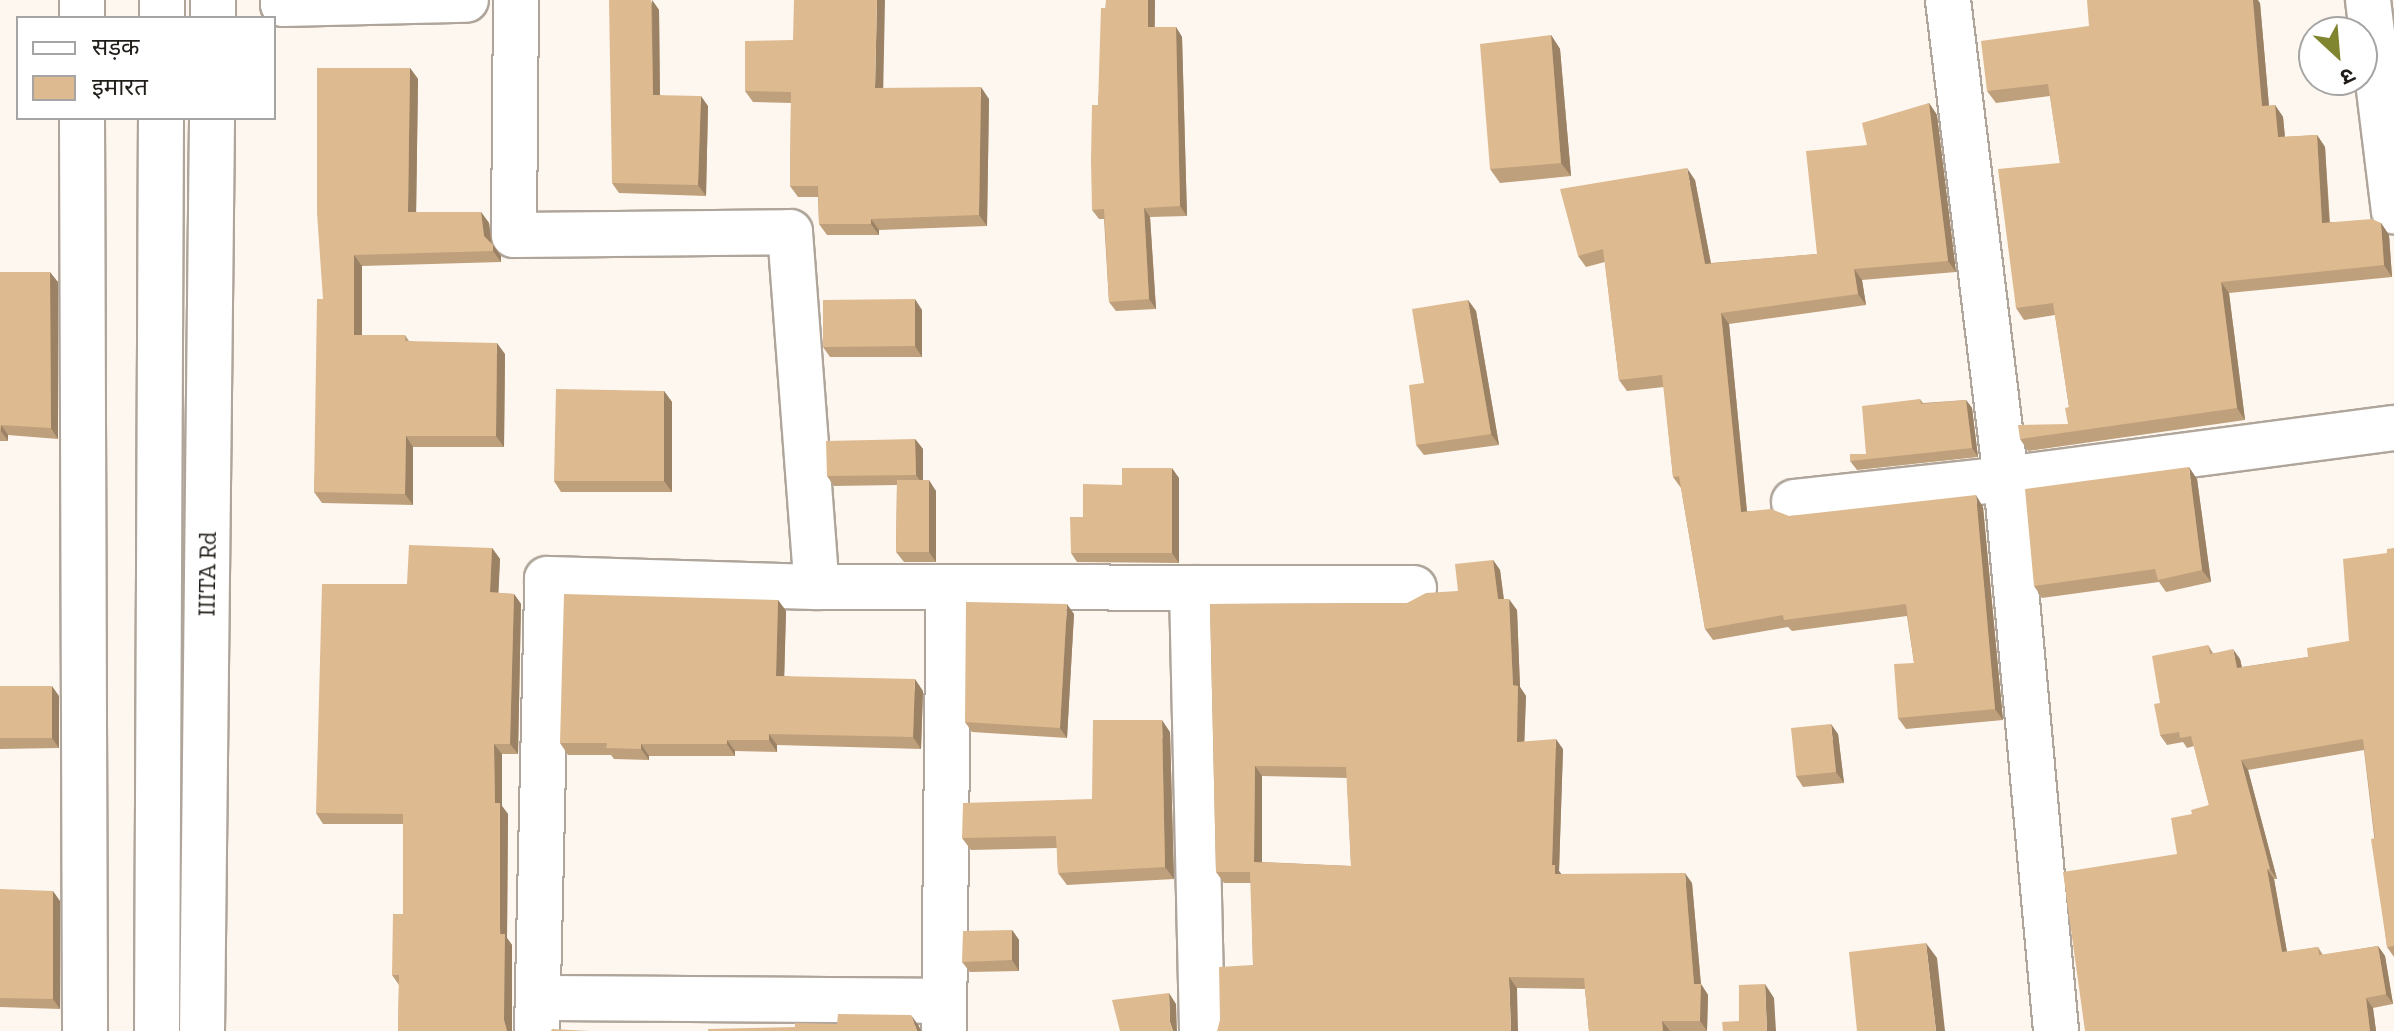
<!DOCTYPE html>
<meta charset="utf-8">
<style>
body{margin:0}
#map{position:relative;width:2394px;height:1031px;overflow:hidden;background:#fef7f0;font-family:"Zilla Slab","Noto Sans Devanagari",serif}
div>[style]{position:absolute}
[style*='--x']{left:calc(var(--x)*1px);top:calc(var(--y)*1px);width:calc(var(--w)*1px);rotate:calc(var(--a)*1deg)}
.roads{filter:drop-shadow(2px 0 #afa59a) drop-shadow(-2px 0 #afa59a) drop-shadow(0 2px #afa59a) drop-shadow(0 -2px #afa59a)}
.minor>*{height:44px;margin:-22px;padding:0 22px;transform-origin:22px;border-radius:22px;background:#fff}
.wall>*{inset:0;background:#bfa07c}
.shaded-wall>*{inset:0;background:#9b8265}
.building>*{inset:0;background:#deba90}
span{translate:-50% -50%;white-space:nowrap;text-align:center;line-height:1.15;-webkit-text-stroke:6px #fff;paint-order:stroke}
.street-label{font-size:24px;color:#201d18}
.legend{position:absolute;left:16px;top:16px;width:260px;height:104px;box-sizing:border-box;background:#fff;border:2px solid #a6a5a3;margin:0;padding:10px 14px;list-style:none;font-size:24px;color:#201d18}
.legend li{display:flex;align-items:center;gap:16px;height:40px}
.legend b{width:40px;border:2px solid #a6a5a3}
.north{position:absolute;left:2298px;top:16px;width:80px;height:80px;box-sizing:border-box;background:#fff;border:2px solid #a6a5a3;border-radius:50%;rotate:154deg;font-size:22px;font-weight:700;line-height:32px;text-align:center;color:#201d18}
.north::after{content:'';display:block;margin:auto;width:28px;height:36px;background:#808530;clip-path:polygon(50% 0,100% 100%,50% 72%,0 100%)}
</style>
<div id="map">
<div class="roads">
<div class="minor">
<i style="--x:82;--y:0;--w:18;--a:90"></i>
<i style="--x:283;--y:0;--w:4;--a:90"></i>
<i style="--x:283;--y:4;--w:183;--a:-1.3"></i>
<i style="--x:516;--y:0;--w:235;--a:90.5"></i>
<i style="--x:514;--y:235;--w:276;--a:-0.6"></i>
<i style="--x:790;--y:232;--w:356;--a:85.7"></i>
<i style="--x:817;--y:587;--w:597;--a:0.1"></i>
<i style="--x:1948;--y:0;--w:482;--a:83.1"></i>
<i style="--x:2006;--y:479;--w:554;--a:84.82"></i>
<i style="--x:2368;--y:0;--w:213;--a:83"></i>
<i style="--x:162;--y:18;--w:18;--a:-90"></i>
<i style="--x:213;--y:18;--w:18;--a:-90"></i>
<i style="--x:82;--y:118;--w:913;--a:89.81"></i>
<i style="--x:1794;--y:502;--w:213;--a:-6.2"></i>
<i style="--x:2006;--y:479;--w:391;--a:-7.5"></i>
<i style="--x:1192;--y:588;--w:443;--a:88.7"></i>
<i style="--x:539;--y:998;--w:405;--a:0.4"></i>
<i style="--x:157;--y:1031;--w:913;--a:-89.75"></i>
<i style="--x:202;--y:1031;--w:913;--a:-89.37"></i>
<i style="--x:537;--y:1031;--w:452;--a:-88.7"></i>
<i style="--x:547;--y:579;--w:270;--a:1.7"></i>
<i style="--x:944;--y:1031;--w:443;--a:-89.4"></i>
</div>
</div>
<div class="wall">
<i style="clip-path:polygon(652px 0,659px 10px,660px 95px,708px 106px,706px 196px,619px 193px,612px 183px)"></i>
<i style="clip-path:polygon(1106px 0,1155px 0,1155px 27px,1176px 27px,1182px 37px,1187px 216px,1150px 217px,1156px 309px,1116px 311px,1109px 302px,1104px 219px,1099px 219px,1092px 210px,1098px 105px)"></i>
<i style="clip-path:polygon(2260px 3px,2269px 106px,2275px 105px,2283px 117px,2285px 137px,2317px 135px,2325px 147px,2330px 222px,2381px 223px,2389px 235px,2392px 277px,2229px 293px,2245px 420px,2028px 451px,2020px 439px,2068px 424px,2069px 407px,2055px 315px,2024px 320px,2016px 308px,2060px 163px,2050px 96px,1996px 103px,1987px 91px)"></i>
<i style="clip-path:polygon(1551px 35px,1560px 49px,1571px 176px,1500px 183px,1490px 169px)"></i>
<i style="clip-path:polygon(410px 68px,418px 79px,416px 212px,481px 212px,489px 223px,492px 243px,501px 256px,501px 262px,362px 266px,362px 335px,405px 335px,409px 341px,505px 354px,504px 447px,413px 447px,413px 505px,322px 503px,314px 492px,323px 299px)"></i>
<i style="clip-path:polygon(883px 88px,989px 99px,987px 226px,879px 230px,879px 235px,827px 235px,819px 224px,818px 197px,798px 197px,790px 186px,791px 103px,753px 102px,745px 91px)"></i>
<i style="clip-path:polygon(1929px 103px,1937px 115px,1956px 272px,1862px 280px,1866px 305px,1729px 324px,1747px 511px,1789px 516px,1983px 507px,2003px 720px,1906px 729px,1898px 718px,1914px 663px,1907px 616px,1792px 631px,1788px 627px,1713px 640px,1705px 629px,1681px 488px,1673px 477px,1664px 387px,1627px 391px,1619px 380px,1605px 262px,1586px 267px,1578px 256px,1695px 180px,1711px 263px,1817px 254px,1867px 145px)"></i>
<i style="clip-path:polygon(0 272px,58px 282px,58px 439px,8px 435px,8px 441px,0 441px)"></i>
<i style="clip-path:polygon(1468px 300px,1476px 311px,1499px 445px,1424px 455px,1416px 445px,1424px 383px)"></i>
<i style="clip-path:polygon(922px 310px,922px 357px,830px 357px,823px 347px)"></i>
<i style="clip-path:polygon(664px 391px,672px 402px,672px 492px,561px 492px,554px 481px)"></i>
<i style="clip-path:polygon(1920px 399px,1923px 403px,1966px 400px,1972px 408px,1978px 457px,1857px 470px,1850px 461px,1866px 454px)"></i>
<i style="clip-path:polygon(915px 439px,923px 449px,923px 480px,936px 491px,936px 562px,904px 562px,896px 552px,897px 485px,834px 486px,827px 476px)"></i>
<i style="clip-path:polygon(1179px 478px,1179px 563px,1077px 562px,1071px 553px,1083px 517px,1122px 485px)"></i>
<i style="clip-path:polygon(2197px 479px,2211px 582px,2166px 592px,2159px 582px,2042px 598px,2034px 586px)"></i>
<i style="clip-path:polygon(492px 548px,500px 559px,498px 593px,514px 594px,521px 604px,518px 754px,502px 754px,502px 806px,508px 814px,507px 938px,512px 945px,512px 1031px,398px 1031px,399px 985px,392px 975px,403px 914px,403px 824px,323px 824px,316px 813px,407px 584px)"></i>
<i style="clip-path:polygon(2394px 548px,2394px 957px,2387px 947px,2364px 750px,2248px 770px,2277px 879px,2274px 879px,2287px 952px,2318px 947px,2323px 955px,2378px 946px,2385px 956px,2393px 1004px,2373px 1008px,2376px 1031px,2085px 1031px,2177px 854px,2192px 814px,2209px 805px,2194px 746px,2187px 748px,2183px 742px,2167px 745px,2160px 735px,2208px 645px,2213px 653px,2240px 659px,2242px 667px,2308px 657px,2349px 641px,2387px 553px)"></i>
<i style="clip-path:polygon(evenodd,1493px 560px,1500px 570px,1504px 599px,1517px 610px,1520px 687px,1526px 696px,1524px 742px,1563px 749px,1559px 871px,1561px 874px,1692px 883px,1701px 984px,1708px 995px,1707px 1031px,1589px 1031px,1585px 989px,1517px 988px,1253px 965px,1251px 883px,1224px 883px,1216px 872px,1210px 604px,1407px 603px,1458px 591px,1493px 560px,1262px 776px,1347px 778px,1351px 866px,1262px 862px,1262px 776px)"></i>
<i style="clip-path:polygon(778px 600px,786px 611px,784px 676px,923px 691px,921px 749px,777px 745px,777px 752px,735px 751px,735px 756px,649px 756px,649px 760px,614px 759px,611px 755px,568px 755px,560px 743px)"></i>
<i style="clip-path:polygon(1074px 614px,1067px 738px,972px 732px,965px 722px)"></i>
<i style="clip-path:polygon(0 686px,59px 696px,59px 748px,0 749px)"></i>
<i style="clip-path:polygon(1170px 732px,1174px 879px,1067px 885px,1058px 873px,1057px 848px,971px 850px,962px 838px,1092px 799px)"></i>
<i style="clip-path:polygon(1838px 734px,1844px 783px,1803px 787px,1796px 776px)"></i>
<i style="clip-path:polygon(0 889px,60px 901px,60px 1009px,0 1007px)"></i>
<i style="clip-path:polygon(1012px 930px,1019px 940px,1019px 971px,970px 972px,962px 962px)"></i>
</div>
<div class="shaded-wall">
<i style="clip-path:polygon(652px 0,659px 10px,660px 105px,653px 95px)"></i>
<i style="clip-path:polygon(877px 0,885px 0,883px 99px,875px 88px)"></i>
<i style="clip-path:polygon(1148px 0,1155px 0,1154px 37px,1148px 27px)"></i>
<i style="clip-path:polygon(2251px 0,2258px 0,2260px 3px,2270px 118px,2262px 106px)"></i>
<i style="clip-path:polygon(1176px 27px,1182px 37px,1187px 216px,1180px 206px)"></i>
<i style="clip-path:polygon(1551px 35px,1560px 49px,1571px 176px,1561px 163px)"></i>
<i style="clip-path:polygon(410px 68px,418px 79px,416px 223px,408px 212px)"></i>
<i style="clip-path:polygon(981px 87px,989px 99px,987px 226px,979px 215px)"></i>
<i style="clip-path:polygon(701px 96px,708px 106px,706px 196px,698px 185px)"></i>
<i style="clip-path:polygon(1929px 103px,1937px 115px,1956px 272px,1948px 261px)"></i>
<i style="clip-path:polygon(2275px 105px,2283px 117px,2286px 149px,2278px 137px)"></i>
<i style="clip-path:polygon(2317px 135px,2325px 147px,2330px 234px,2322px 223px)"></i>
<i style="clip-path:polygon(1687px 168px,1695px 180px,1713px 275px,1705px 264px)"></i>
<i style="clip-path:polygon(1144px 208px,1150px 217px,1156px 309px,1149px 299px)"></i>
<i style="clip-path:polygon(481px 212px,489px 223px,492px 247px,484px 236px)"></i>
<i style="clip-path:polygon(871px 219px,879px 230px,879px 235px,871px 224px)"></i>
<i style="clip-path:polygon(2381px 223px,2389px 235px,2392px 277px,2384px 265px)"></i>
<i style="clip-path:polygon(493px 245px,501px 256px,501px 262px,493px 251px)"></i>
<i style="clip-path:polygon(354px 255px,362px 266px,362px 347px,354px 335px)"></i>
<i style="clip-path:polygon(1854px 269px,1862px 280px,1866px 305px,1858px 294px)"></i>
<i style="clip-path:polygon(50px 272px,58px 282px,58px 439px,51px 428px)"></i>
<i style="clip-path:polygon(2221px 282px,2229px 293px,2245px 420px,2237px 408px)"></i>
<i style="clip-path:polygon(915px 299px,922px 310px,922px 357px,915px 346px)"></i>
<i style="clip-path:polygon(1468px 300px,1476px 311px,1499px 445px,1491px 434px)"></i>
<i style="clip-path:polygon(1721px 313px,1729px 324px,1748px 523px,1741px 512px)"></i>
<i style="clip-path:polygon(497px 343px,505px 354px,504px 447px,496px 436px)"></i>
<i style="clip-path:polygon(664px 391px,672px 402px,672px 492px,664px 481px)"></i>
<i style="clip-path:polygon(1966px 400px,1972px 408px,1978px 457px,1972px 448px)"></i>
<i style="clip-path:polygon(1px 425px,8px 435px,8px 441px,1px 431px)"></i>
<i style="clip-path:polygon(406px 436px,413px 447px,413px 505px,405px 494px)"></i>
<i style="clip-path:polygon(915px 439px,923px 449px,923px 485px,916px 475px)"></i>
<i style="clip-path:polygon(2189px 467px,2197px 479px,2211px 582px,2202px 570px)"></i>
<i style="clip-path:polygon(1172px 468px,1179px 478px,1179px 563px,1172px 553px)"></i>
<i style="clip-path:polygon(929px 480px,936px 491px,936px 562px,929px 552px)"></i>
<i style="clip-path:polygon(1976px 495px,1983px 507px,2003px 720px,1995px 709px)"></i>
<i style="clip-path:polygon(492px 548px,500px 559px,498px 603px,490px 592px)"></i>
<i style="clip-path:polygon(1493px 560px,1500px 570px,1505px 610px,1498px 599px)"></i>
<i style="clip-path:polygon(514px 594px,521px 604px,518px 754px,510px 744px)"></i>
<i style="clip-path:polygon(1509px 599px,1517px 610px,1520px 687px,1526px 696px,1524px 753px,1517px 742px,1513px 685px)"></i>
<i style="clip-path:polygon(778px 600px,786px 611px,784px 687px,776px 676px)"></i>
<i style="clip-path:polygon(1067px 604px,1074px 614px,1067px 738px,1060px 728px)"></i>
<i style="clip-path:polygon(2233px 649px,2240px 659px,2244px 678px,2237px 668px)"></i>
<i style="clip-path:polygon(915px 679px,923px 691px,921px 749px,913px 737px)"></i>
<i style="clip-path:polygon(52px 686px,59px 696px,59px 748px,52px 738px)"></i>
<i style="clip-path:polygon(1162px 720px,1170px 732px,1174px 879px,1165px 867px)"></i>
<i style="clip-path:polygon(1831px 724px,1838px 734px,1844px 783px,1836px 772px)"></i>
<i style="clip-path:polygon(769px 734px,777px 745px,777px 752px,769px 740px)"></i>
<i style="clip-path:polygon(1556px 739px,1563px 749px,1559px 871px,1563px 876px,1555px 874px,1552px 865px)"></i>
<i style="clip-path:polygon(727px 740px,735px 751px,735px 756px,727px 744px)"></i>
<i style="clip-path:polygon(494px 744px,502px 754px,502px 806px,508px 814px,507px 938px,512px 945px,512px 1031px,507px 1031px,504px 1020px,495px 803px)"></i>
<i style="clip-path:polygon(641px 744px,649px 756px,649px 760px,641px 749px)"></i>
<i style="clip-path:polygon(2241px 760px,2248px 770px,2277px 879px,2270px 869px)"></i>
<i style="clip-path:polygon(1255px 766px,1262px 776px,1262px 872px,1254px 862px)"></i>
<i style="clip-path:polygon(2267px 869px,2274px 879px,2289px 963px,2282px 952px)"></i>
<i style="clip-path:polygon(1685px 873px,1692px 883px,1701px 986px,1701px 984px,1708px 995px,1707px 1031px,1700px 1021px,1694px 984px)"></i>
<i style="clip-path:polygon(53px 891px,60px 901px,60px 1009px,53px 999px)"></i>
<i style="clip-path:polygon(1012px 930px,1019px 940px,1019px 971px,1012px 960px)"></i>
<i style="clip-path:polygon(1926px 943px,1937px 958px,1945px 1031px,1936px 1031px)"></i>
<i style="clip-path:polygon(2378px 946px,2385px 956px,2393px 1004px,2386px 994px)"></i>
<i style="clip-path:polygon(1509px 977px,1517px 988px,1518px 1031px,1511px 1031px)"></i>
<i style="clip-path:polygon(1765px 984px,1774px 998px,1776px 1031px,1767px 1031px)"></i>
<i style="clip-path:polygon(1169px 993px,1176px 1004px,1177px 1031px,1173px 1031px,1170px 1022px)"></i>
<i style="clip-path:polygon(2366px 998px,2373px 1008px,2376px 1031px,2370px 1031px)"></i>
<i style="clip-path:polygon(911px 1015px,919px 1026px,921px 1031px,917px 1031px)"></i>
<i style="clip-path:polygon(1662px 1021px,1670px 1031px,1663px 1031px)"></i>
</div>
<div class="building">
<i style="clip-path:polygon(609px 0,651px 0,653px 95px,701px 96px,698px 185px,612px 183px)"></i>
<i style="clip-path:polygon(794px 0,877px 0,875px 88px,981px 87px,979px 215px,871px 219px,871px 224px,819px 224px,818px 186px,790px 186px,791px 92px,745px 91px,745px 41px,793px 40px)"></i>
<i style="clip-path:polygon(1106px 0,1148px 0,1148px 27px,1176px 27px,1180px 206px,1144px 208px,1149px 299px,1109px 302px,1104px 209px,1092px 210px,1091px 160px,1092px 105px,1098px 105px,1101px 8px,1106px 8px)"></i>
<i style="clip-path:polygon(2087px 0,2253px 0,2262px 106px,2275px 105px,2278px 137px,2317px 135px,2322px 223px,2372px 219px,2381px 223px,2384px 265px,2221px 282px,2237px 408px,2020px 439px,2018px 425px,2068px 424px,2065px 408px,2069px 407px,2053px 303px,2016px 308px,1998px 169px,2060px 163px,2048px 84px,1987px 91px,1981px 41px,2089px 26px)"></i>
<i style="clip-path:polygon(1551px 35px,1561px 163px,1490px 169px,1480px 44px)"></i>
<i style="clip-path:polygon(317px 68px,410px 68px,408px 212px,481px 212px,484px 236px,493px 245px,493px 251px,354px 255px,354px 335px,405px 335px,405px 341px,497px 343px,496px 436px,406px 436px,405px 494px,314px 492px,317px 299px,323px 299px,317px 213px)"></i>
<i style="clip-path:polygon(1929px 103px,1948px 261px,1854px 269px,1858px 294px,1721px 313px,1741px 512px,1771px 509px,1789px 516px,1976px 495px,1995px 709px,1898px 718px,1894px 664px,1914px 663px,1906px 604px,1784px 620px,1783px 615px,1705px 629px,1679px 476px,1673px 477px,1662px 375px,1619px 380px,1603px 249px,1578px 256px,1560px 189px,1687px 168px,1705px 264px,1817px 254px,1806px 151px,1867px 145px,1862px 123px)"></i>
<i style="clip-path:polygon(0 272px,50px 272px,51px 428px,1px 425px,0 431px)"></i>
<i style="clip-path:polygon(915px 299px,915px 346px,823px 347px,823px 300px)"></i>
<i style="clip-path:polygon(1468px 300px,1491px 434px,1416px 445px,1409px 385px,1424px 383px,1412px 309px)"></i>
<i style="clip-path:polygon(556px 389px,664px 391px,664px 481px,554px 481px)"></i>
<i style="clip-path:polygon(1920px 399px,1921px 404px,1966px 400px,1972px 448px,1850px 461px,1850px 454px,1866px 454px,1862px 406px)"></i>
<i style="clip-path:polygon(915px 439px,916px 475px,827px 476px,826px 441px)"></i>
<i style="clip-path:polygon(2189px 467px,2202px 570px,2158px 580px,2155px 569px,2034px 586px,2025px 489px)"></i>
<i style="clip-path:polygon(1122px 468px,1172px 468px,1172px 553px,1071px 553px,1070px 517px,1083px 517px,1083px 484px,1122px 485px)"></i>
<i style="clip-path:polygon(897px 480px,929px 480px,929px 552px,896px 552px)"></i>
<i style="clip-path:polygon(409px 545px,492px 548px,490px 592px,514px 594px,510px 744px,494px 744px,495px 803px,500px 803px,500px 934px,505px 934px,504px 1020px,507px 1031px,398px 1031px,399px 975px,392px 975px,393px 914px,403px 914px,403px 814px,316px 813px,322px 584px,407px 584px)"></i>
<i style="clip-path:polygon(2394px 548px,2394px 946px,2387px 947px,2371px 839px,2375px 838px,2363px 739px,2241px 760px,2270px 869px,2267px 869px,2282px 952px,2318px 947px,2319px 955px,2378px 946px,2386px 994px,2366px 998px,2370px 1031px,2085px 1031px,2063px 872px,2177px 854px,2171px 818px,2192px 814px,2191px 810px,2209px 805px,2191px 736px,2180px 738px,2179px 732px,2160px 735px,2154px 704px,2160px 703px,2152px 656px,2208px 645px,2210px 654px,2233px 649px,2237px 668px,2308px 657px,2307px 648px,2349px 641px,2343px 559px,2387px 553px,2387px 549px)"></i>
<i style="clip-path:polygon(evenodd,1493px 560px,1498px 599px,1509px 599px,1513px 685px,1518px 686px,1517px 742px,1556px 739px,1552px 865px,1555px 865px,1555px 874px,1685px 873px,1694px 984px,1701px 984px,1700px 1021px,1662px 1021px,1663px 1031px,1589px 1031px,1584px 978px,1509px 977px,1511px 1031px,1217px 1031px,1220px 1020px,1219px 967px,1253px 965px,1250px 872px,1216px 872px,1210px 604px,1407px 603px,1426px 593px,1458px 591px,1455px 564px,1493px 560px,1255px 766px,1346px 767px,1351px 866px,1254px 862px,1255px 766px)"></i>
<i style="clip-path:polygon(564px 594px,778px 600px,776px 676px,915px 679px,913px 737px,769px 734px,769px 740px,727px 740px,727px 744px,641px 744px,641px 749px,606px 748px,607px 743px,560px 743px)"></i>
<i style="clip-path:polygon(966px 602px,1067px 604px,1060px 728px,965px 722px)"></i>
<i style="clip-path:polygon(0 686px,52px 686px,52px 738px,0 738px)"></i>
<i style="clip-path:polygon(1093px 720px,1162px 720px,1165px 867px,1058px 873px,1056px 836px,962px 838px,963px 803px,1092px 799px)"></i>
<i style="clip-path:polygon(1831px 724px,1836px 772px,1796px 776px,1791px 728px)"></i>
<i style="clip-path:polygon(0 889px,53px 891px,53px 999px,0 998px)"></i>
<i style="clip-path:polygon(1012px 930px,1012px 960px,962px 962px,963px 931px)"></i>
<i style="clip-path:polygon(1926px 943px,1936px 1031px,1857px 1031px,1849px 952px)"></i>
<i style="clip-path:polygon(1765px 984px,1767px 1031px,1723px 1031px,1722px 1022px,1739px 1021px,1739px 985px)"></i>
<i style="clip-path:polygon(1169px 993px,1170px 1022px,1173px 1031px,1120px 1031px,1112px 1000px)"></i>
<i style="clip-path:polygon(838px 1014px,911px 1015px,917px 1031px,708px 1031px,708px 1029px,795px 1027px,795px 1023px,837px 1024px)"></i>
<i style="clip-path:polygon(552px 1029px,590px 1031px,551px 1031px)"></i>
</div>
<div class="street-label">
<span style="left:207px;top:574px;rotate:-89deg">IIITA Rd</span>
</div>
<ul class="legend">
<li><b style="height:10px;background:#fff"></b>सड़क</li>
<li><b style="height:22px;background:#deba90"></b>इमारत</li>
</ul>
<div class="north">उ</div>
</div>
